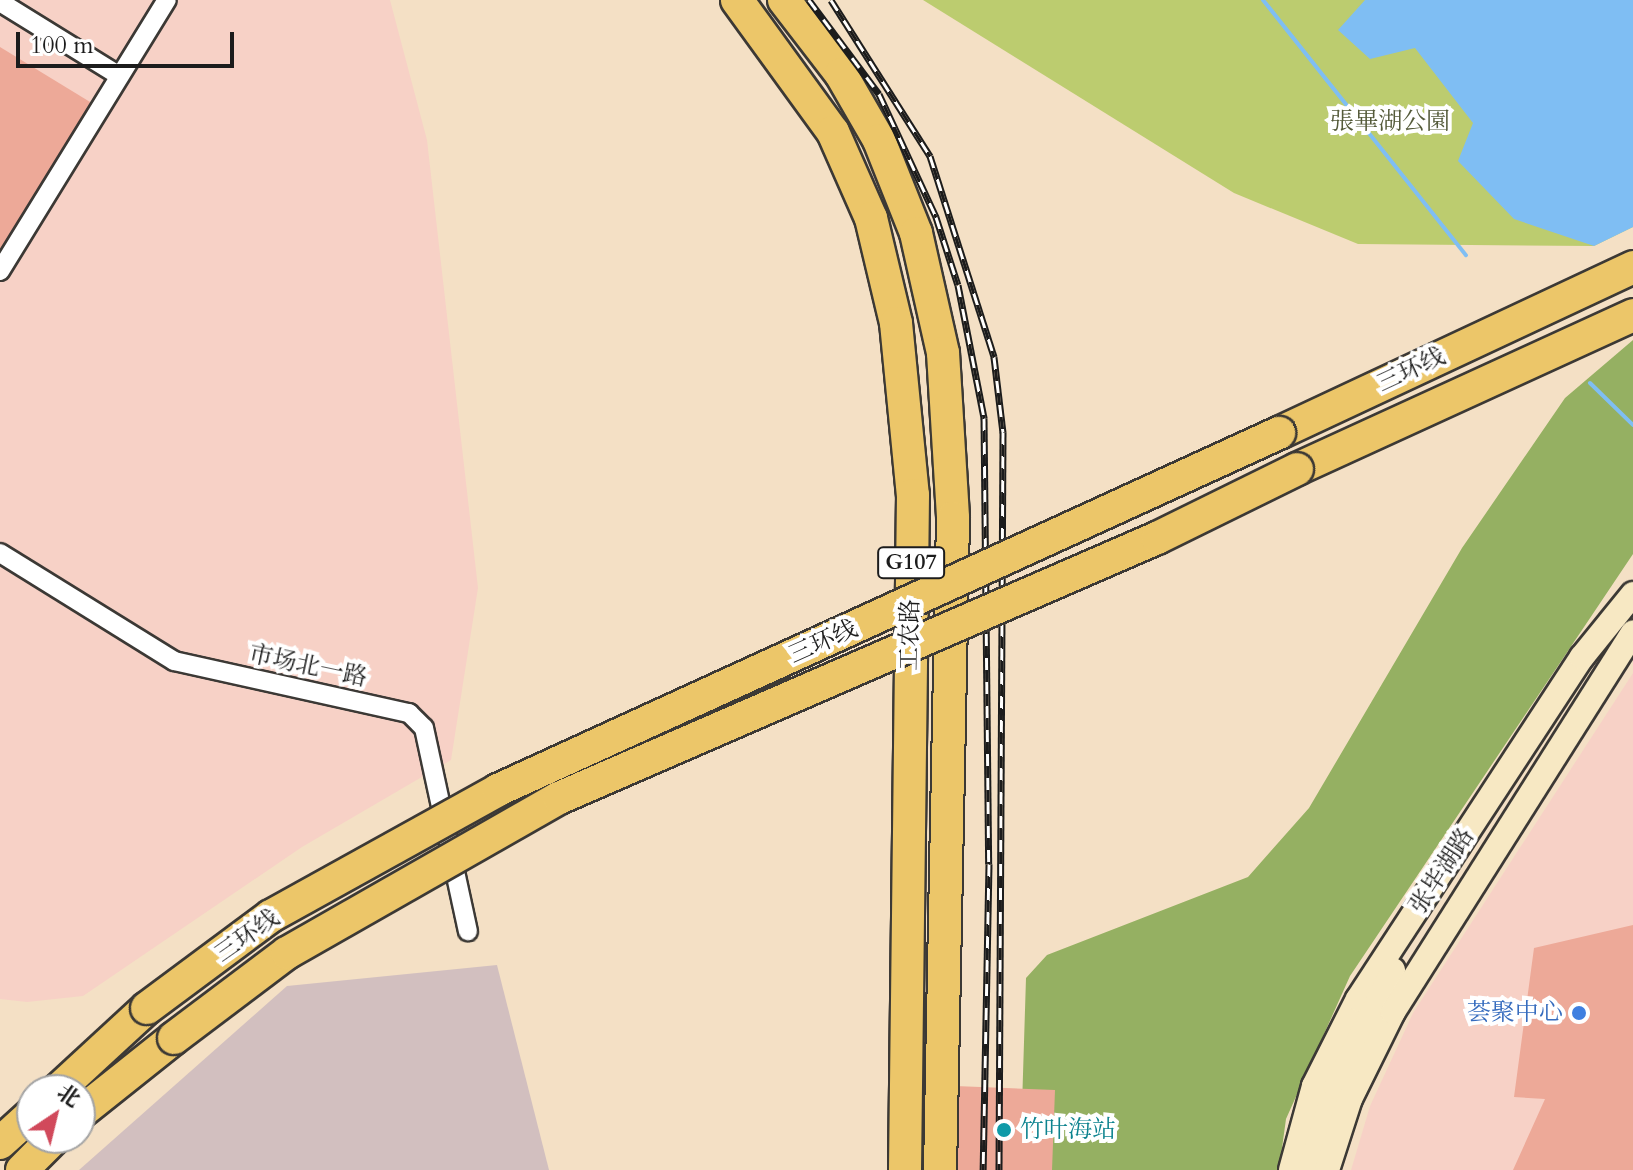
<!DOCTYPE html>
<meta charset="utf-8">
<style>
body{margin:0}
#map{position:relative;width:1633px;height:1170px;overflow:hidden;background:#f4e0c5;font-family:Cardo,"Noto Serif SC",serif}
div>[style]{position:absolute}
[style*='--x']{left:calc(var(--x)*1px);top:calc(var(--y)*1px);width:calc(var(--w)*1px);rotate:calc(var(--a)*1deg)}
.built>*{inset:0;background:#f7d1c6}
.industrial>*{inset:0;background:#d2bfbf}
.green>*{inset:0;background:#bccc6f}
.forest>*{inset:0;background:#95b062}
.water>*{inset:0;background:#7fbef3}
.stream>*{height:4px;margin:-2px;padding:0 2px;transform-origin:2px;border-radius:2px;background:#7fbef3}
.building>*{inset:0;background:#eda998}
.roads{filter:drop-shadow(2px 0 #3c3935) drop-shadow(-2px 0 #3c3935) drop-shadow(0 2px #3c3935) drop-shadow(0 -2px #3c3935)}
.street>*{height:18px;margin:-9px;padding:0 9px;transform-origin:9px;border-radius:9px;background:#fff}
.secondary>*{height:24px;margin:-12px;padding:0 12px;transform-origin:12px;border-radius:12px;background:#f7e8c3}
.highway>*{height:32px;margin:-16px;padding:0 16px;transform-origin:16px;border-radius:16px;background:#ecc669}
.rail>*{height:7px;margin-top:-3.5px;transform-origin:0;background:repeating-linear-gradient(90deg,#fff 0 12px,#1c1c1c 0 24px);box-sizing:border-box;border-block:2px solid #1c1c1c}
.bridges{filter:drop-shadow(2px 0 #3c3935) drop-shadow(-2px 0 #3c3935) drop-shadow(0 2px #3c3935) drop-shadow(0 -2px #3c3935)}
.highway-bridge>*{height:32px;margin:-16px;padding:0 16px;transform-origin:16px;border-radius:16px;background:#ecc669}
.dots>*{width:22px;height:22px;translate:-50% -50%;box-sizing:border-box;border:4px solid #fff;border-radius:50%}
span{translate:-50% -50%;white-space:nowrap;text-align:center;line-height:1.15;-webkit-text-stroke:8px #fff;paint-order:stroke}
.shield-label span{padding:2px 6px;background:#fff;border:2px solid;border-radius:6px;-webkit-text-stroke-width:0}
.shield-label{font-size:22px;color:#1c1c1c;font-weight:700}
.park-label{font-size:24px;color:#545a39}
.street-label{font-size:24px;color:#1c1c1c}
.shop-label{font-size:24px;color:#366cbe}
.right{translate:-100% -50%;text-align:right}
.culture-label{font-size:24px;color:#0d838f}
.left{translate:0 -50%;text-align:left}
.north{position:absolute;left:16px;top:1074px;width:80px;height:80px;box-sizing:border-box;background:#fff;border:2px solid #a4a4a4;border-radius:50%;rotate:35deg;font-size:22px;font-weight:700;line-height:32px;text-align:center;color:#1c1c1c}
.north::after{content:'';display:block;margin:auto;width:28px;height:36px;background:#d1495b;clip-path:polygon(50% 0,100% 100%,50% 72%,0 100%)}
.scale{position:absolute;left:16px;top:32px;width:218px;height:36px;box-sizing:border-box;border:4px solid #1c1c1c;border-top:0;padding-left:10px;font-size:24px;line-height:28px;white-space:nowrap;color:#1c1c1c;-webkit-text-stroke:6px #fff;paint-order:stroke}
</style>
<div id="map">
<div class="built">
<i style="clip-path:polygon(0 0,390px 0,427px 140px,478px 588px,451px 760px,302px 847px,83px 996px,27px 1002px,0 999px)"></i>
<i style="clip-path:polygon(1633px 673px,1633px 1170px,1351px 1170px,1370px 1106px,1413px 1013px)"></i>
</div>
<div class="industrial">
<i style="clip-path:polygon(497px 965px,549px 1170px,79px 1170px,287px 986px)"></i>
</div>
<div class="green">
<i style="clip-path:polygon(923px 0,1633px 0,1633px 227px,1594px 246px,1358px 244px,1234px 193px)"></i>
</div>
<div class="forest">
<i style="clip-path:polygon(1633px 340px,1633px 554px,1350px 976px,1286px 1119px,1279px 1170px,1020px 1170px,1026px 978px,1047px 955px,1248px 877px,1309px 808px,1462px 548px,1565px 398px)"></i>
</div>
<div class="water">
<i style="clip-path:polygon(1365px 0,1633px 0,1633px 227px,1594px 246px,1514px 219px,1458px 161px,1473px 123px,1415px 48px,1370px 59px,1338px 30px)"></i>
</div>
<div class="stream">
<i style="--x:1263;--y:0;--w:326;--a:51.5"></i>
<i style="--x:1590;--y:383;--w:60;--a:44.3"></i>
</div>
<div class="building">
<i style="clip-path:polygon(0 47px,95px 105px,5px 252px,0 249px)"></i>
<i style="clip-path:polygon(1633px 925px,1633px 1170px,1513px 1170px,1545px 1099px,1514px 1097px,1534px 948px)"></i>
<i style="clip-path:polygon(955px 1086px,1055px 1090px,1052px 1170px,953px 1170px)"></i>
</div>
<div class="roads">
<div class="street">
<i style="--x:0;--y:2;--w:139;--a:31.7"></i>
<i style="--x:0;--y:271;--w:318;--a:-58.4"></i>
<i style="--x:0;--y:553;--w:205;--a:31.8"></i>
<i style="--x:174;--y:661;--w:241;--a:12.5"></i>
<i style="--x:409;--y:713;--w:21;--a:45"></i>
<i style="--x:424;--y:728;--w:208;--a:77.8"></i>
</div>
<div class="secondary">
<i style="--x:1291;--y:1170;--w:87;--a:-74.7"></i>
<i style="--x:1314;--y:1086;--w:97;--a:-63.2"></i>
<i style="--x:1358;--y:999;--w:409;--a:-56.8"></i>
<i style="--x:1582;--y:657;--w:81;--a:-51"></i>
<i style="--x:1310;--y:1170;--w:87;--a:-72.6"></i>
<i style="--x:1336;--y:1087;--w:130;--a:-64"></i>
<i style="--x:1327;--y:1170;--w:75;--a:-72.1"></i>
<i style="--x:1350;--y:1099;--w:97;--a:-63.7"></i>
<i style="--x:1393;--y:1012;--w:449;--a:-57.7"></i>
</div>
<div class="highway">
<i style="--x:737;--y:0;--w:163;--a:54"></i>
<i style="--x:833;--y:132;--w:94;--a:66.2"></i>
<i style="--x:871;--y:218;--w:108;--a:76.6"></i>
<i style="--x:896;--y:323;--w:173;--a:84.4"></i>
<i style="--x:913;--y:495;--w:675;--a:90.68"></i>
<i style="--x:784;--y:0;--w:93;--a:52.4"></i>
<i style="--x:841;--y:74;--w:76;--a:60.1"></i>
<i style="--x:879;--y:140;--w:100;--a:68.3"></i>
<i style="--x:916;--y:233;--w:123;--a:77.3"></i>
<i style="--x:943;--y:353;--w:165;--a:86.5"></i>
<i style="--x:953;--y:518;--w:652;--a:91.14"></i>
<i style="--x:1279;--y:433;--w:391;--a:-25.1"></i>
<i style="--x:1297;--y:469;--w:370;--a:-24.6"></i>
<i style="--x:58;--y:1090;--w:121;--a:-42.7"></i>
<i style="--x:80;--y:1113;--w:120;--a:-38.6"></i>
<i style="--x:0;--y:1143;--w:43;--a:-42.2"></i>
<i style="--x:22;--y:1170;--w:45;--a:-45"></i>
</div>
</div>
<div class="rail">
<i style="--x:809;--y:0;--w:117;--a:53.3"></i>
<i style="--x:879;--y:94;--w:136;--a:65.1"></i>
<i style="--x:936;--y:217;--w:71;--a:72.1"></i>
<i style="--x:958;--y:285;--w:136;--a:78.9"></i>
<i style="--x:984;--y:418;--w:446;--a:89.4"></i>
<i style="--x:989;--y:864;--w:306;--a:91.1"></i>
<i style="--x:831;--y:0;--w:185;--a:57.6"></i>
<i style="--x:930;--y:156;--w:211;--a:72.3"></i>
<i style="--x:994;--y:357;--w:76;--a:83.2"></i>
<i style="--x:1003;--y:432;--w:738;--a:90.31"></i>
</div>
<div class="bridges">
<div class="highway-bridge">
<i style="--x:147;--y:1008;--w:154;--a:-36.6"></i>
<i style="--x:271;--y:916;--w:260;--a:-29"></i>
<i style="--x:498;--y:790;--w:859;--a:-24.57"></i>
<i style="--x:174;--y:1038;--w:141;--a:-37"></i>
<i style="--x:287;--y:953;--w:313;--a:-29.7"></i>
<i style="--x:559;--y:798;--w:652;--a:-23.5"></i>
<i style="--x:1157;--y:538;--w:156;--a:-26.2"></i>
</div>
</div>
<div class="dots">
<i style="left:1579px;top:1013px;background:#3f7fe0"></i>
<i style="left:1004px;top:1130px;background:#0f9aa8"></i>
</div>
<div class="shield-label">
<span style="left:911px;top:563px">G107</span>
</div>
<div class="park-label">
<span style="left:1390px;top:122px">張畢湖公園</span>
</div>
<div class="street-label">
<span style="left:1411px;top:370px;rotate:-25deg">三环线</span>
<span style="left:910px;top:635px;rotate:-89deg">工农路</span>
<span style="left:823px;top:642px;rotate:-24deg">三环线</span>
<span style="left:308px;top:666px;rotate:12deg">市场北一路</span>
<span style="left:1442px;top:871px;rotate:-57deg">张毕湖路</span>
<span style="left:247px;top:936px;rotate:-35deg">三环线</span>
</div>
<div class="shop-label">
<span class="right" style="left:1563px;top:1013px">荟聚中心</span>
</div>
<div class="culture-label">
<span class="left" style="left:1020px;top:1130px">竹叶海站</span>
</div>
<div class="north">北</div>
<div class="scale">100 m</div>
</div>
